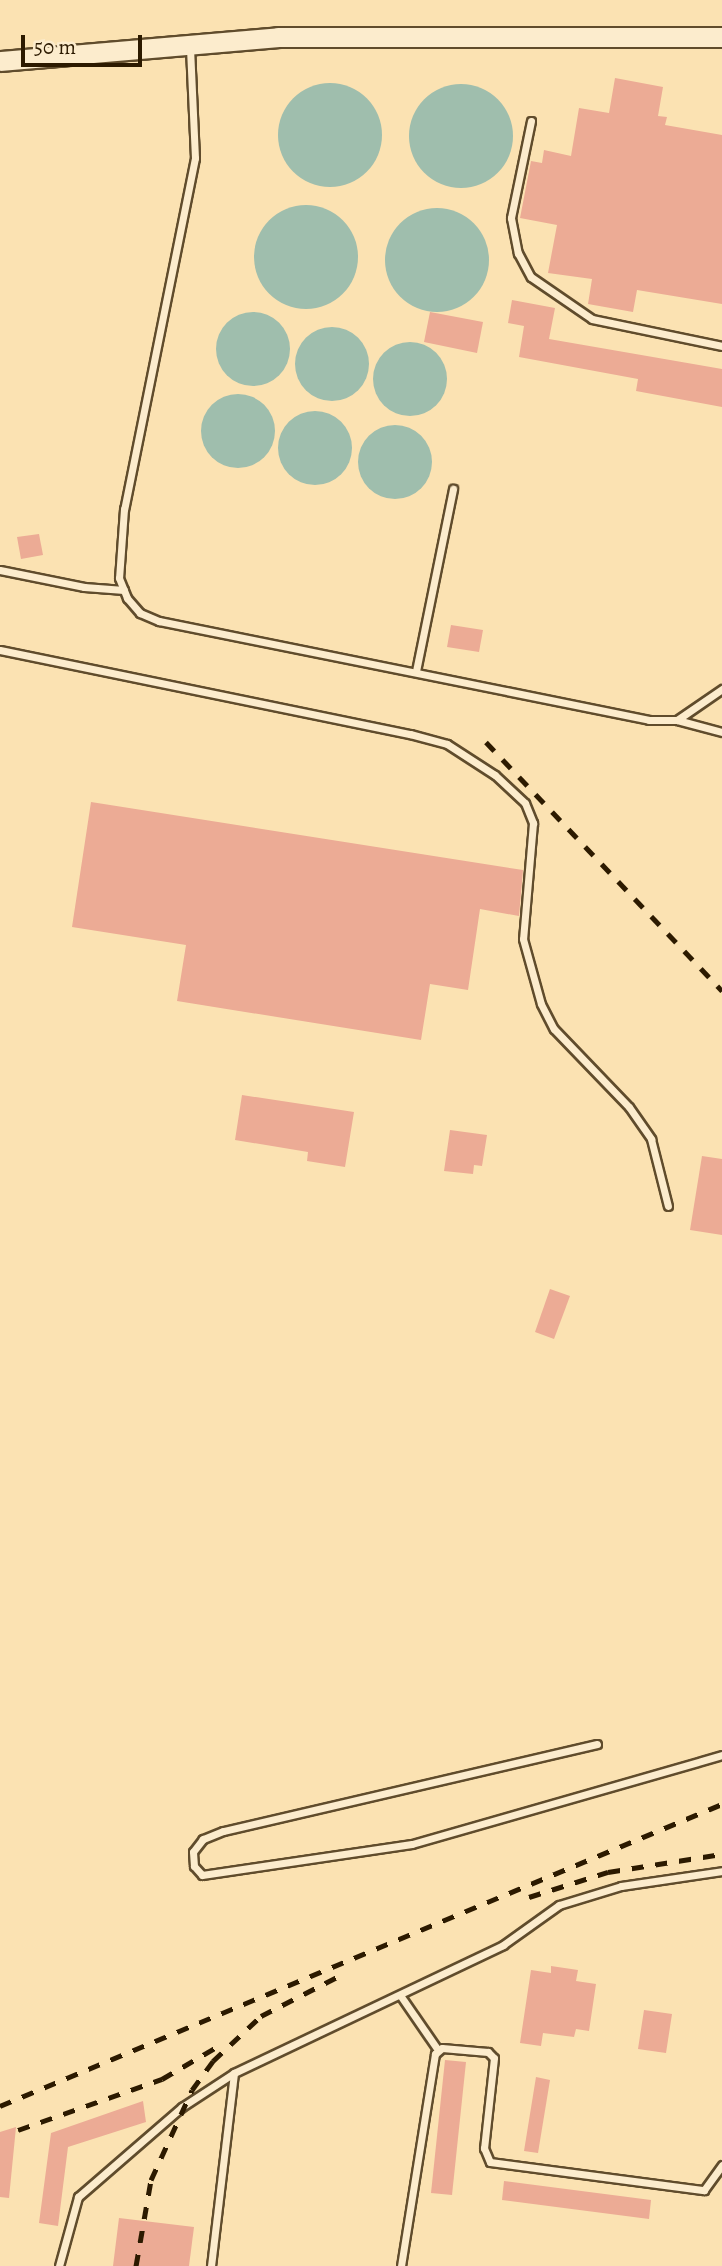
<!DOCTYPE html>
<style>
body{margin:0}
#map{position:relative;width:722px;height:2266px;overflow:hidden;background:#fbe2b2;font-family:Alegreya,serif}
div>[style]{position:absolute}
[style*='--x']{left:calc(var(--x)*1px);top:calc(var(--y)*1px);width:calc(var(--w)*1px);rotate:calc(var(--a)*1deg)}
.water>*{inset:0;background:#9fbead}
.round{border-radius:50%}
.building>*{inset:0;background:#ecab95}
.roads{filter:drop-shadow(2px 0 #604c2c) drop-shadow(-2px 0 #604c2c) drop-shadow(0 2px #604c2c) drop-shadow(0 -2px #604c2c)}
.lane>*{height:7px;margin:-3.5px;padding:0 3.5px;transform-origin:3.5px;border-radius:3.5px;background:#fceccd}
.secondary>*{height:19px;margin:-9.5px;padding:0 9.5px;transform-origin:9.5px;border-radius:9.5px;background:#fceccd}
.rail>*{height:5px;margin-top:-2.5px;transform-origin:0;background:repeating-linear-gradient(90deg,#2c1a00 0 12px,transparent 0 24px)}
span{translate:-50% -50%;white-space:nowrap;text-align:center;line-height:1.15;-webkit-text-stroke:6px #fceccd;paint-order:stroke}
.scale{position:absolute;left:21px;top:35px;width:121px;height:32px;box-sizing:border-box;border:4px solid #2c1a00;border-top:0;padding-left:9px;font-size:21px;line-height:24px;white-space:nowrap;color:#2c1a00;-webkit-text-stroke:5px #fceccd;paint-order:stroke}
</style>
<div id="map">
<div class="water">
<i class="round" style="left:278px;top:83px;width:104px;height:104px"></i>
<i class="round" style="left:409px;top:84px;width:104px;height:104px"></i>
<i class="round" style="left:254px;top:205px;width:104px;height:104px"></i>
<i class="round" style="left:385px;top:208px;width:104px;height:104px"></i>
<i class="round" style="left:216px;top:312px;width:74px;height:74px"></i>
<i class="round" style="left:295px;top:327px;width:74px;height:74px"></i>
<i class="round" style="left:373px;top:342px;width:74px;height:74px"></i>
<i class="round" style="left:201px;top:394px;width:74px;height:74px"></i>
<i class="round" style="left:278px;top:411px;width:74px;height:74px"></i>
<i class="round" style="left:358px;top:425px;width:74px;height:74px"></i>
</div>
<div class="building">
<i style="clip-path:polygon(615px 78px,663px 87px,658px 116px,667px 117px,665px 125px,722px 135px,722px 304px,637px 290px,633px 312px,588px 304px,592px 279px,548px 273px,557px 225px,520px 218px,531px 161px,542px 163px,544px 150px,571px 156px,579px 108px,609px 113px)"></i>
<i style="clip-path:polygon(512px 300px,555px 308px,549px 339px,722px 369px,722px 407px,636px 391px,638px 379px,519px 357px,524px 326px,508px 323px)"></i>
<i style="clip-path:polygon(430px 312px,483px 322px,477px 353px,424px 342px)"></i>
<i style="clip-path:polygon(39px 534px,43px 555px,21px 559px,17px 537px)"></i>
<i style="clip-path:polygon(451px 625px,483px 630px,479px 652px,447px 647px)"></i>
<i style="clip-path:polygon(91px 802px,523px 870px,519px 916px,480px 909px,468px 990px,430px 984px,421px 1040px,177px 1001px,186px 945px,72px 927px)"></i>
<i style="clip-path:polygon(242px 1095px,354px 1112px,345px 1167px,307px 1161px,308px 1152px,235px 1140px)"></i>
<i style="clip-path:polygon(450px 1130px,487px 1135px,482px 1166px,474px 1165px,473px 1174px,444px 1171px)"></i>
<i style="clip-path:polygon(702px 1156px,722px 1159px,722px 1235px,690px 1230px)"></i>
<i style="clip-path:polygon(550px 1289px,570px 1296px,554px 1339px,535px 1332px)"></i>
<i style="clip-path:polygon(551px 1966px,578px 1970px,576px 1981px,596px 1984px,589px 2031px,576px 2029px,574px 2037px,543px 2033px,541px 2046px,520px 2043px,531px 1970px,551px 1973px)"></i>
<i style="clip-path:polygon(644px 2010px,672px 2014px,666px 2053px,638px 2049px)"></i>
<i style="clip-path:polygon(445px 2060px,466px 2062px,452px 2195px,431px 2193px)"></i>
<i style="clip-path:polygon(536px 2077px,550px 2080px,538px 2153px,524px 2151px)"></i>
<i style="clip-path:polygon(143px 2101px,146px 2122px,68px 2147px,58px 2226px,39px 2223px,51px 2133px)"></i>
<i style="clip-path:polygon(16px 2127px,9px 2198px,0 2197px,0 2132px)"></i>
<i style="clip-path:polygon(504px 2181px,651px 2200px,649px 2219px,502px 2200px)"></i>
<i style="clip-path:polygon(119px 2218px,194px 2227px,189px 2266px,113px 2266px)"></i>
</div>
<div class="roads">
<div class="lane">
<i style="--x:190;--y:48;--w:110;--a:87.4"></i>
<i style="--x:195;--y:158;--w:358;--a:101.4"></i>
<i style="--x:124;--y:509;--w:69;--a:94.1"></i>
<i style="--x:119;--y:578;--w:22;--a:68"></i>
<i style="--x:127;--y:598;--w:20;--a:49"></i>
<i style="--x:140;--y:613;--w:21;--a:23"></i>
<i style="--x:159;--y:621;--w:500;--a:11.4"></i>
<i style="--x:649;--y:720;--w:28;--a:0"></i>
<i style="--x:677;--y:720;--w:55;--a:-34.6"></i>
<i style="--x:531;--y:121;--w:99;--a:101.7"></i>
<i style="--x:511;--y:218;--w:36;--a:79"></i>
<i style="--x:518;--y:253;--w:27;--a:62"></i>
<i style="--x:531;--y:277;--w:74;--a:34.5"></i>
<i style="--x:592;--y:319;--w:133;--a:11.7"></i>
<i style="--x:0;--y:570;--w:86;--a:11.4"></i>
<i style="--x:84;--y:587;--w:40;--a:4.3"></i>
<i style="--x:0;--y:650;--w:419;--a:11.6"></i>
<i style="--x:410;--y:734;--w:38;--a:15"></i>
<i style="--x:447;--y:744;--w:57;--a:32.9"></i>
<i style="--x:495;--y:775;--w:41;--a:43"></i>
<i style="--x:525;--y:803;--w:22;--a:68"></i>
<i style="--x:533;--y:823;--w:116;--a:94.9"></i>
<i style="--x:523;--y:939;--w:67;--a:74.5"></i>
<i style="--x:541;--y:1004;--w:28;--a:63"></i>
<i style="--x:554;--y:1029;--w:108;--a:46.1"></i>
<i style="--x:629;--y:1107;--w:39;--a:55"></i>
<i style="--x:651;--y:1139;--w:69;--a:75.8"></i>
<i style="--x:416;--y:671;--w:186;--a:-78.5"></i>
<i style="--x:677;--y:720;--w:47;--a:14.9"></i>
<i style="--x:597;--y:1744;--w:384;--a:166.9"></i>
<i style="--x:223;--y:1831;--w:22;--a:158"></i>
<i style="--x:203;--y:1839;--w:16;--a:128"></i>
<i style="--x:193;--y:1852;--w:14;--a:86"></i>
<i style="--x:194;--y:1866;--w:12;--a:48"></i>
<i style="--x:202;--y:1875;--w:212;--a:-8.4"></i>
<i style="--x:412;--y:1844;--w:323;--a:-16"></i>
<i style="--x:400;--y:1995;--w:67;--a:55.4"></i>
<i style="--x:59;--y:2266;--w:72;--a:-74.6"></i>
<i style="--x:78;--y:2197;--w:138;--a:-40.9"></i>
<i style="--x:182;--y:2107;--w:62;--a:-33.2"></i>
<i style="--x:234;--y:2073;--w:298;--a:-25.4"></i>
<i style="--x:503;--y:1945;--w:69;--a:-35.5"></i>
<i style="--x:559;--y:1905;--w:65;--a:-17"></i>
<i style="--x:621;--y:1886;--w:102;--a:-8.4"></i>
<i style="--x:211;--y:2266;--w:194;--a:-83.2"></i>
<i style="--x:401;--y:2266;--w:215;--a:-80.9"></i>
<i style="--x:435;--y:2054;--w:9;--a:-41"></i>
<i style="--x:442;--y:2048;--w:46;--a:5"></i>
<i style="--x:488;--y:2052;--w:8;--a:45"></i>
<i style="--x:494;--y:2058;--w:91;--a:96.3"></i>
<i style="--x:484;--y:2148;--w:15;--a:67"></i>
<i style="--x:490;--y:2162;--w:216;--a:7.5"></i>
<i style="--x:704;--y:2190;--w:31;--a:-54"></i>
</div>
<div class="secondary">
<i style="--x:0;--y:61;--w:279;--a:-4.9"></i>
<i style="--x:278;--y:37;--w:444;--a:0"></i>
</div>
</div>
<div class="rail">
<i style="--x:486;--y:742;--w:343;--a:46.5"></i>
<i style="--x:529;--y:1897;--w:83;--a:-17.6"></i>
<i style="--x:608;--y:1872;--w:115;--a:-9"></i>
<i style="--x:0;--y:2106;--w:783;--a:-22.7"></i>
<i style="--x:18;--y:2130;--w:153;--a:-19.5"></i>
<i style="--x:162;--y:2079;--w:67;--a:-30.4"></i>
<i style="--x:136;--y:2266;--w:87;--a:-80.1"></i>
<i style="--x:151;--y:2180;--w:99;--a:-65.5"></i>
<i style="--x:192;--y:2090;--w:36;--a:-54"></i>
<i style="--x:213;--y:2061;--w:66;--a:-43.2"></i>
<i style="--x:261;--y:2016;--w:92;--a:-27.1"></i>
</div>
<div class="scale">50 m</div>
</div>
